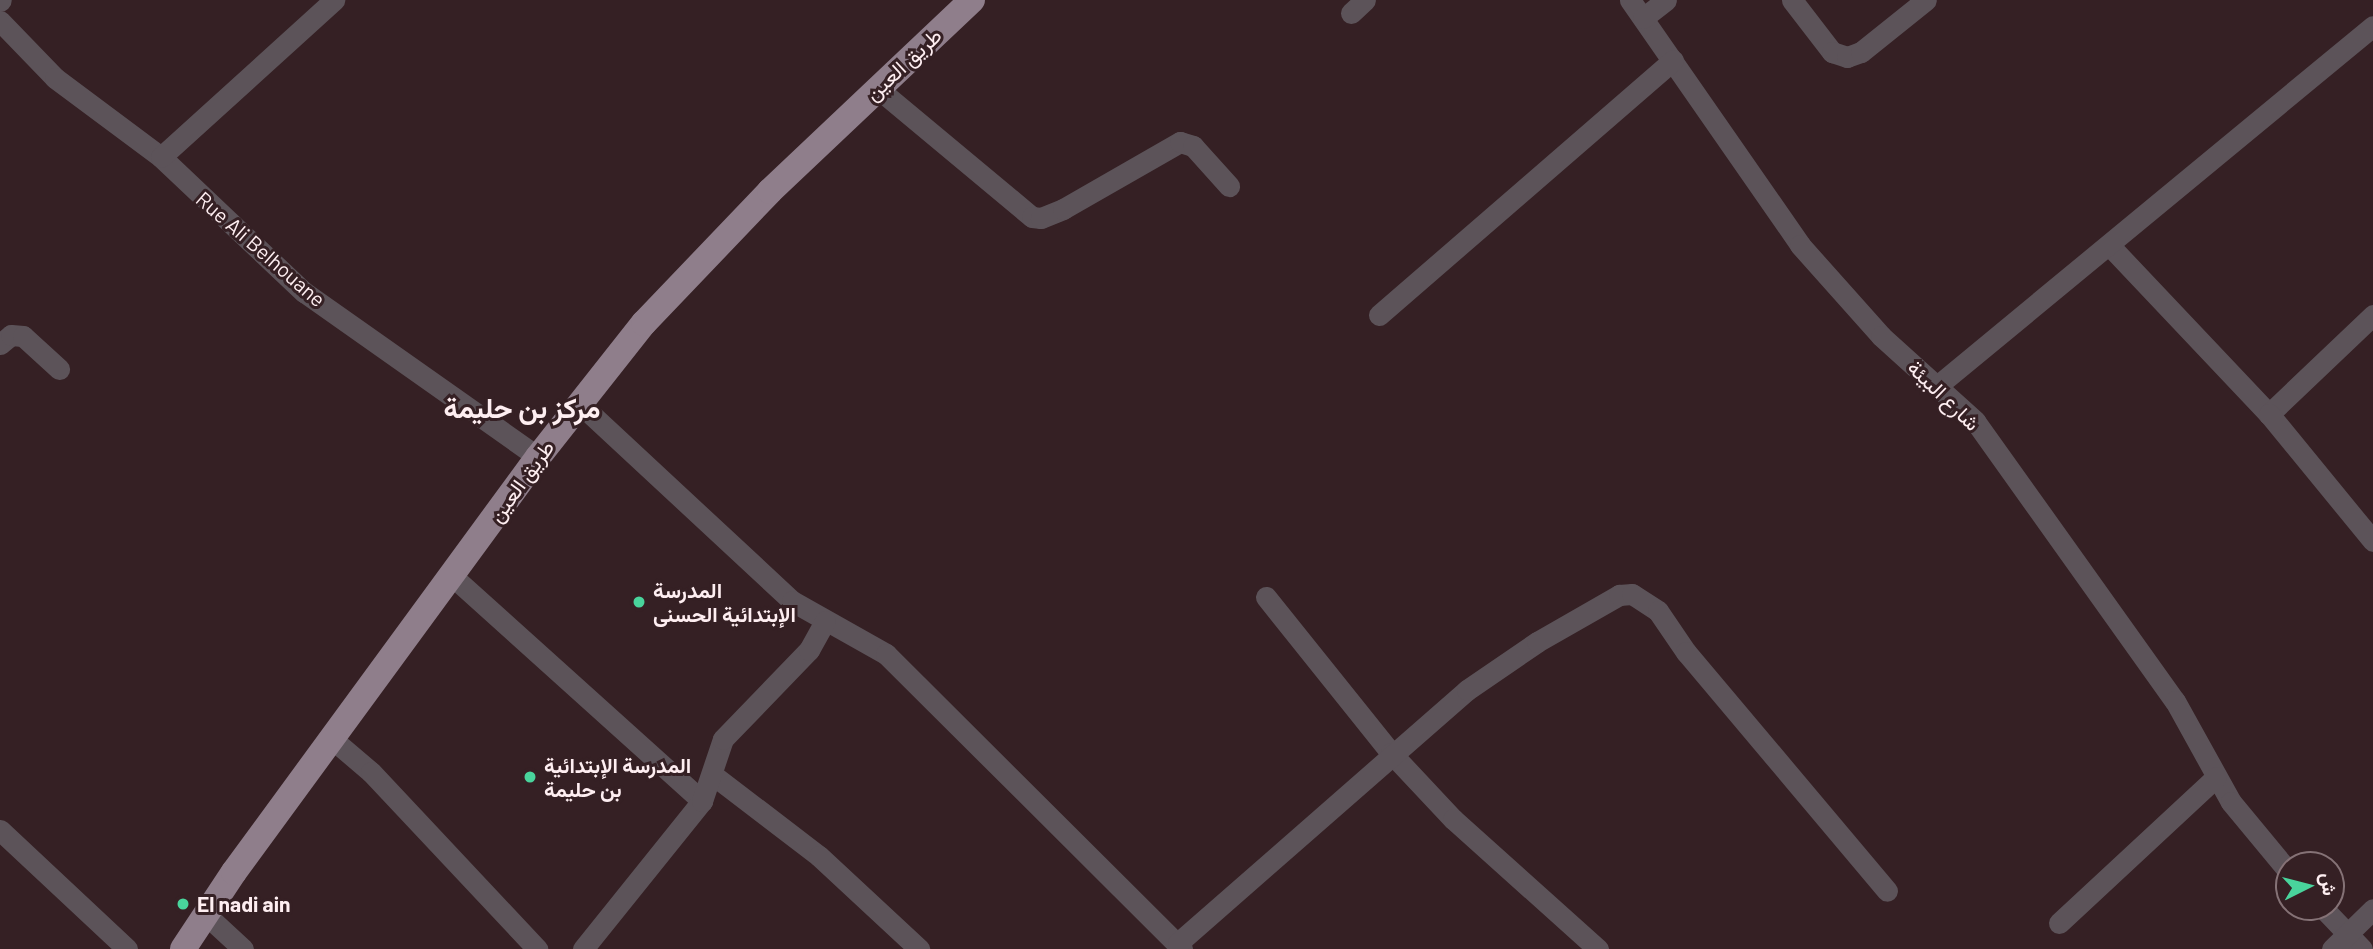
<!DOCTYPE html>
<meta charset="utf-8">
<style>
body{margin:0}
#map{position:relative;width:2373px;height:949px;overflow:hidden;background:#352024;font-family:Barlow,Vazirmatn,sans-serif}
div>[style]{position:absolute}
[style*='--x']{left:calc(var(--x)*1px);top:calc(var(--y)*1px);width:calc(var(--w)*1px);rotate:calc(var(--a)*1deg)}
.minor>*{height:21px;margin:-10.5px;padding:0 10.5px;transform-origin:10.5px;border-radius:10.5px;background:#5c5359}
.major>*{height:26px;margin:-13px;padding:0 13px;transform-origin:13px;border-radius:13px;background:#8f7e8b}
.dots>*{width:19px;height:19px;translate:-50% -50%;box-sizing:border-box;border:4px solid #352024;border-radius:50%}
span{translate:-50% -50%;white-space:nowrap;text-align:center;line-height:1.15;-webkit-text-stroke:6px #352024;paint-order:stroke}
.street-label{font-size:21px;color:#feeef1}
.poi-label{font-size:21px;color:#feeef1;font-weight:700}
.left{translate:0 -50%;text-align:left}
.district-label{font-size:28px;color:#feeef1;font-weight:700}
.north{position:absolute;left:2275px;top:851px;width:70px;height:70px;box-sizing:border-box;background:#352024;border:2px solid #857276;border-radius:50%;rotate:84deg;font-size:19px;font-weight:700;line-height:28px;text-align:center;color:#feeef1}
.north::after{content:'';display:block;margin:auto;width:24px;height:32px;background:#49d49c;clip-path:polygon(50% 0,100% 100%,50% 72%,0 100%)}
</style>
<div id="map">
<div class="minor">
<i style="--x:1630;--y:0;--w:298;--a:55.2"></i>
<i style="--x:1800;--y:245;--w:122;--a:48.3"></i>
<i style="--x:1881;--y:336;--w:127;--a:42.1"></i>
<i style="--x:1975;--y:421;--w:344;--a:54.5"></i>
<i style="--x:2175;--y:701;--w:115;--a:61"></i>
<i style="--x:2231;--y:802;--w:91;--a:50.4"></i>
<i style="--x:1792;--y:0;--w:66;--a:52.4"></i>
<i style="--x:1832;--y:52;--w:16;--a:18"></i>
<i style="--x:1847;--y:57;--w:15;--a:-20"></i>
<i style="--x:1861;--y:52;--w:83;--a:-38.7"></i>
<i style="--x:0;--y:1;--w:1;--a:-45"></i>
<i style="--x:1351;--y:13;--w:19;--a:-43"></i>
<i style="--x:1643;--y:18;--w:29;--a:-38"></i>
<i style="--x:0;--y:21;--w:79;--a:46"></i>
<i style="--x:55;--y:78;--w:132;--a:36.7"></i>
<i style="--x:161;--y:157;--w:197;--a:43.4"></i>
<i style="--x:304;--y:292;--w:286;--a:35.2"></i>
<i style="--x:876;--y:87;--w:203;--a:39.8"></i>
<i style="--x:1032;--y:217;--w:9;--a:6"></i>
<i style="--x:1041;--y:218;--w:24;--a:-22"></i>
<i style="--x:1063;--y:209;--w:135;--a:-29.8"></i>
<i style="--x:1180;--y:142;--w:14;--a:17"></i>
<i style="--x:1193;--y:146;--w:54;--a:48"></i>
<i style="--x:161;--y:157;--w:234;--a:-42.2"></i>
<i style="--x:2109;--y:245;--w:233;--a:46.6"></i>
<i style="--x:1379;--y:315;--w:389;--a:-40.9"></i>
<i style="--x:2373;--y:315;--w:144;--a:136.4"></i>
<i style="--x:2269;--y:414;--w:164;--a:50.7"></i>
<i style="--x:0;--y:344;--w:14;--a:-39"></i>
<i style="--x:11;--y:335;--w:12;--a:5"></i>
<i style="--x:23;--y:336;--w:49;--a:42.5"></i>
<i style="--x:1937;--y:386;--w:565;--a:-39.55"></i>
<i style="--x:579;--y:403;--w:291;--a:42.9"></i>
<i style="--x:792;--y:601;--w:108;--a:29.4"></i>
<i style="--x:886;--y:654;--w:418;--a:44.9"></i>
<i style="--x:451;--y:575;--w:338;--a:42"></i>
<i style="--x:1266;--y:597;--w:200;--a:51.3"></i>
<i style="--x:1391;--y:753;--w:91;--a:46.8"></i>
<i style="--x:1453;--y:819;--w:195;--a:41.9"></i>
<i style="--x:331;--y:738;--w:52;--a:40.4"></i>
<i style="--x:371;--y:772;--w:243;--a:46.8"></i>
<i style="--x:713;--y:775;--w:133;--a:37.4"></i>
<i style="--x:819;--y:856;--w:137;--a:42.9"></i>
<i style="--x:0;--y:830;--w:174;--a:43.1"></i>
<i style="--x:2322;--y:907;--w:58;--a:46.4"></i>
<i style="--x:204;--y:913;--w:53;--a:42.7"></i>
<i style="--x:2059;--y:923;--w:214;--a:-42.9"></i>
<i style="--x:1178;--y:943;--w:384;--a:-41.2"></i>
<i style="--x:1467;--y:690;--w:85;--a:-34.4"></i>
<i style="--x:1537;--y:642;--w:95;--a:-29.8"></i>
<i style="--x:1619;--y:595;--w:13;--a:-4"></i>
<i style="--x:1632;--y:594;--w:31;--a:33"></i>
<i style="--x:1658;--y:611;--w:50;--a:55.7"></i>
<i style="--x:1686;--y:652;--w:312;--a:49.9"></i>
<i style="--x:583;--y:949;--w:190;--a:-51.2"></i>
<i style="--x:702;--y:801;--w:65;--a:-71.3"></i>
<i style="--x:723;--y:739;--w:124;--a:-46"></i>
<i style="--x:809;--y:650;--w:33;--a:-61"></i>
<i style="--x:2332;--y:949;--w:57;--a:-44.3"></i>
</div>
<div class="major">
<i style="--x:183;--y:949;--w:92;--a:-56.5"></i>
<i style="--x:234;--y:872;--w:514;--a:-53.78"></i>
<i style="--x:538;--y:457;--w:171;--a:-51.7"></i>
<i style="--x:644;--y:323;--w:182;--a:-46.3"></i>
<i style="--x:770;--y:191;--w:278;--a:-43.4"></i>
</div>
<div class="dots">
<i style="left:639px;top:602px;background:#49d49c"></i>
<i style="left:530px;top:777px;background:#49d49c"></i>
<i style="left:183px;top:904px;background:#49d49c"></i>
</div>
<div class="street-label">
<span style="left:903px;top:64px;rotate:-43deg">طريق العين</span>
<span style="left:261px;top:249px;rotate:41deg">Rue Ali Belhouane</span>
<span style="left:1944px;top:395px;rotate:44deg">شارع البيئة</span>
<span style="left:521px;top:481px;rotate:-54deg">طريق العين</span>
</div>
<div class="poi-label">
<span class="left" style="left:653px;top:602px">المدرسة<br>الإبتدائية الحسنى</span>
<span class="left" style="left:544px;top:777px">المدرسة الإبتدائية<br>بن حليمة</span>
<span class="left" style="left:197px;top:904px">El nadi ain</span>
</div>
<div class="district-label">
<span style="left:522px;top:407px">مركز بن حليمة</span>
</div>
<div class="north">ش</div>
</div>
